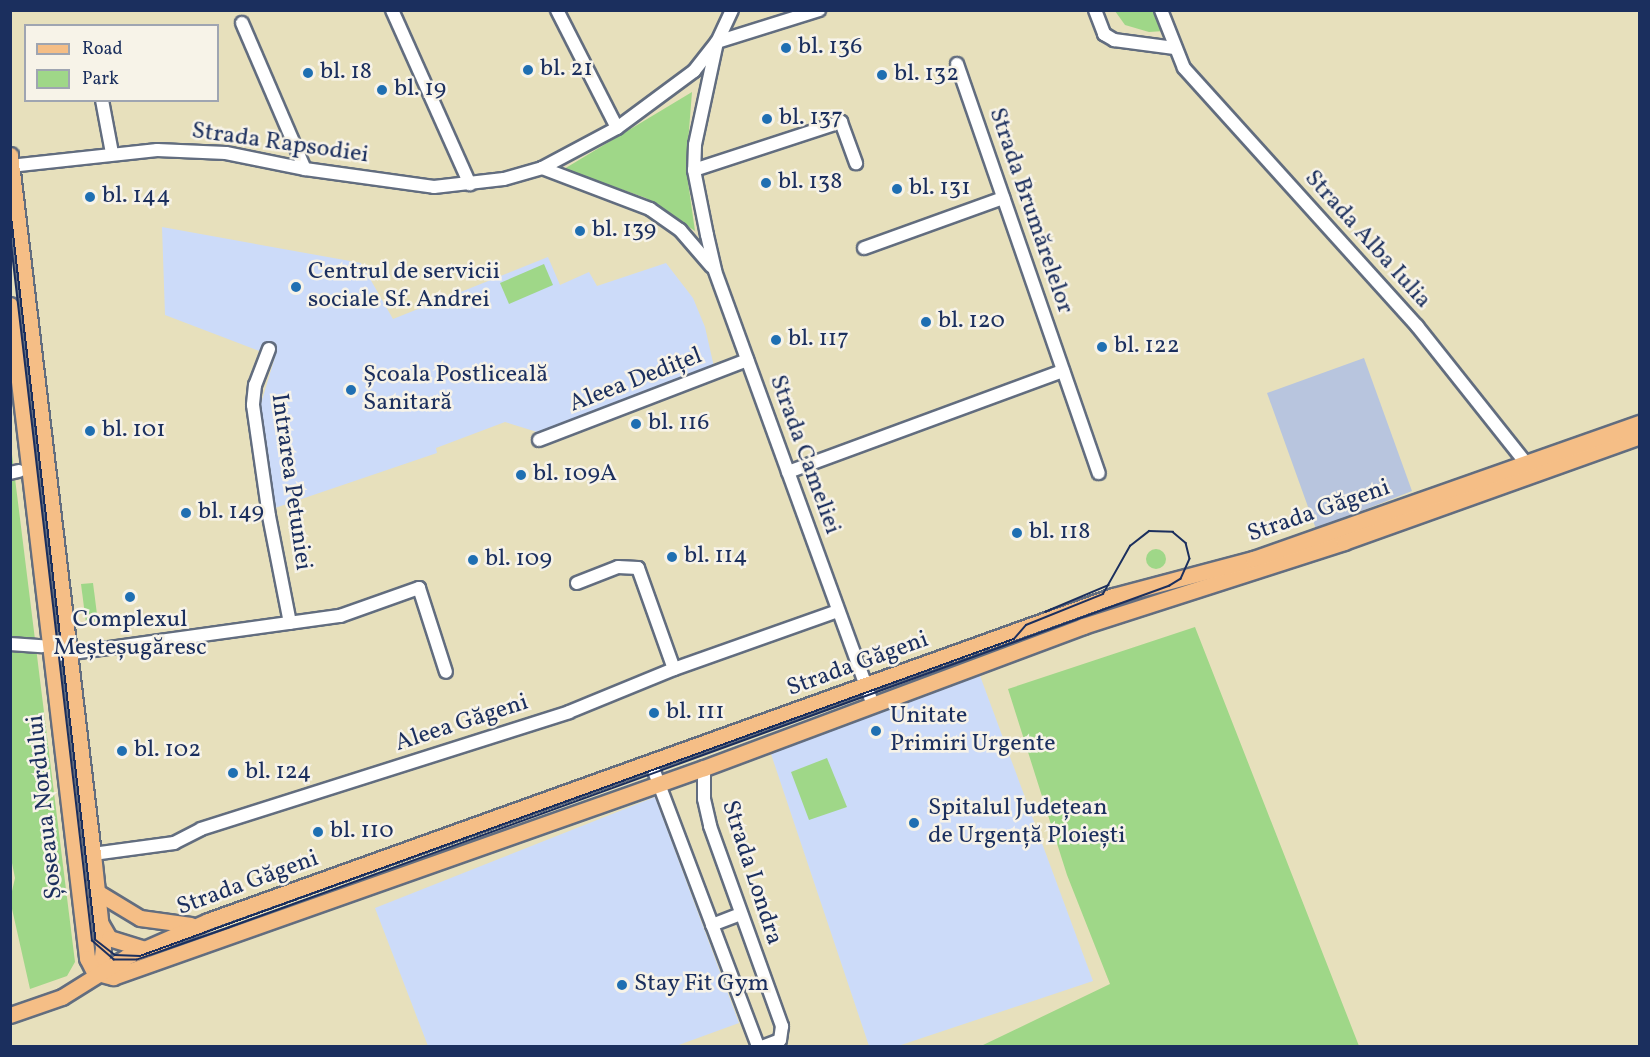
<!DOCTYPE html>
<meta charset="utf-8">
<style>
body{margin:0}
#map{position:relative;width:1650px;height:1057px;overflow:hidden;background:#e7e0bc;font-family:Vollkorn,serif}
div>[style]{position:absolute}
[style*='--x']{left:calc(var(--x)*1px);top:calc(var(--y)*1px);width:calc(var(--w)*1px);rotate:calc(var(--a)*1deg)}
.built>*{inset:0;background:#ccdbf9}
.industrial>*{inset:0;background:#b8c5de}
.green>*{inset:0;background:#9fd788}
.round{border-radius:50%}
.roads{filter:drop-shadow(2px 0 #626d7f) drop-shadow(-2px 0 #626d7f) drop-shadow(0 2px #626d7f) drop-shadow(0 -2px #626d7f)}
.minor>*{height:12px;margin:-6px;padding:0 6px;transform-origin:6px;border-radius:6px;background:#fff}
.major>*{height:15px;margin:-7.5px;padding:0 7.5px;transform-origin:7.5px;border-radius:7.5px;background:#f5be86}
.tram>*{height:1.5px;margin:-0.75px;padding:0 0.75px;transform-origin:0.75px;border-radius:0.75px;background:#1b2f5e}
.dots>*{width:16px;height:16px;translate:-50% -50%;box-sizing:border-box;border:3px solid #f7f3e8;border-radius:50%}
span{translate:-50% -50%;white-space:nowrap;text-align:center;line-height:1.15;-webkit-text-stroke:5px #f7f3e8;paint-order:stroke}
.poi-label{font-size:24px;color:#1b2f5e}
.left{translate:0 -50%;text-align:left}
.street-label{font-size:24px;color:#1b2f5e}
.frame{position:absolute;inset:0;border:12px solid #1b2f5e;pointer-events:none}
.legend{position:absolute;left:24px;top:24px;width:195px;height:78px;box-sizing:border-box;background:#f7f3e8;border:2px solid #9fa5b1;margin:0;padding:8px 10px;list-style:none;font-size:18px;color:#1b2f5e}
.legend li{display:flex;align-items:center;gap:12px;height:30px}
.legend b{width:30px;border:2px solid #9fa5b1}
</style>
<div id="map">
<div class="built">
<i style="clip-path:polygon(162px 227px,361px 263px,393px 319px,548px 257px,560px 285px,589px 272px,597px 286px,666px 263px,693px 298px,705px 327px,714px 367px,537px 432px,505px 422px,436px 448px,437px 453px,275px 508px,259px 410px,275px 357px,165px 315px)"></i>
<i style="clip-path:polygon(979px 673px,1093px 981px,898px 1046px,869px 1046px,769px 748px)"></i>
<i style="clip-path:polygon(655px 797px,739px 1023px,676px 1046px,428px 1046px,375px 908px)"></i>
</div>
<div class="industrial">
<i style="clip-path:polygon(1364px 358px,1412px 491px,1316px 529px,1267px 393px)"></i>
</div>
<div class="green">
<i style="clip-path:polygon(1115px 11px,1166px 11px,1164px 31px,1149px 32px,1125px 25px)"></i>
<i style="clip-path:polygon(692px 92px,686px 168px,695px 231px,646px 198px,564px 169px)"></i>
<i style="clip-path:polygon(544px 264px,553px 285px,509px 304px,500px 283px)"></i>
<i style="clip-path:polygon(10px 438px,75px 962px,67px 976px,30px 989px,10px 900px,15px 878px,10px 853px)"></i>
<i class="round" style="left:1146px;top:549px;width:20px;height:20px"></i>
<i style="clip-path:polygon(93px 583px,98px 622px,86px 623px,81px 584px)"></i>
<i style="clip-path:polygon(1195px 627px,1359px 1046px,981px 1046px,1110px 984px,1067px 875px,1008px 689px)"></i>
<i style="clip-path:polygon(827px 758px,847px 807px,809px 820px,791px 772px)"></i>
</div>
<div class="roads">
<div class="minor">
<i style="--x:392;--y:10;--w:191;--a:65.9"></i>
<i style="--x:557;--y:10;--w:132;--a:63"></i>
<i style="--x:732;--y:10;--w:35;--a:115"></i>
<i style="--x:717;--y:42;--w:105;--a:102.1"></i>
<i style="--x:695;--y:145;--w:25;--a:92"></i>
<i style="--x:694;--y:170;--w:66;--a:78.7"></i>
<i style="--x:707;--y:235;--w:37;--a:77"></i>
<i style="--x:715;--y:271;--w:460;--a:70"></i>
<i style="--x:1095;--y:10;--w:26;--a:69"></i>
<i style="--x:1104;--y:34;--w:12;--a:31"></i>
<i style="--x:1114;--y:40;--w:61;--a:7.6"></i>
<i style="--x:1161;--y:10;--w:62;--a:68.4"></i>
<i style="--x:1184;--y:68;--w:348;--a:47.9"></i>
<i style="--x:1417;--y:326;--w:175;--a:51.5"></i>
<i style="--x:242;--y:23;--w:159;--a:66.7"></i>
<i style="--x:717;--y:42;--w:107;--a:-17.4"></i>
<i style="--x:957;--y:64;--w:433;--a:70.9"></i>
<i style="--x:102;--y:100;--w:54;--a:79.3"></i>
<i style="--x:10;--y:166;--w:148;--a:-6.2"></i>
<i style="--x:157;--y:150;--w:69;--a:2.5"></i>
<i style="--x:226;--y:153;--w:81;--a:11.4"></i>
<i style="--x:305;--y:169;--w:130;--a:7.9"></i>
<i style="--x:434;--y:187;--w:70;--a:-6.5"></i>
<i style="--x:504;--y:179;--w:40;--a:-16"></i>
<i style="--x:542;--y:168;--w:85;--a:-28.1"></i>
<i style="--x:617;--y:128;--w:96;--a:-36.5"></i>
<i style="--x:694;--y:71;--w:37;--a:-52"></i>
<i style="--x:542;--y:168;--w:116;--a:20.8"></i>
<i style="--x:650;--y:209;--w:37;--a:35"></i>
<i style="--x:680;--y:230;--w:48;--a:49.3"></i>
<i style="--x:694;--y:170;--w:155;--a:-18.1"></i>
<i style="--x:841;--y:122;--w:44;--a:69.9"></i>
<i style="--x:864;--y:248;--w:148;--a:-19.8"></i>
<i style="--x:269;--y:349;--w:39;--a:111"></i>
<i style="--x:255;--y:385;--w:20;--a:96"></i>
<i style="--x:253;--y:405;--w:112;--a:81.8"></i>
<i style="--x:269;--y:516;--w:109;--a:78.9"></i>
<i style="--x:539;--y:440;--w:223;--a:-21"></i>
<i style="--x:788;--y:472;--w:293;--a:-20.2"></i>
<i style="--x:10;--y:473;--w:9;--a:-13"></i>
<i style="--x:577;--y:583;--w:44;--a:-21.3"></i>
<i style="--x:618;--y:567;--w:20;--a:3"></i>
<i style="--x:638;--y:568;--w:107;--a:70.4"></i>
<i style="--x:10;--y:644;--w:32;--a:4"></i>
<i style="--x:51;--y:656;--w:292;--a:-7.9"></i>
<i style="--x:340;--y:616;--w:84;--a:-19.5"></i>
<i style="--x:419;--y:588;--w:88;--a:72.2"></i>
<i style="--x:651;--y:763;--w:303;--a:69.3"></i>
<i style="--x:704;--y:768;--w:31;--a:90"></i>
<i style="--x:704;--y:799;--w:28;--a:77"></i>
<i style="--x:710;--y:826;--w:213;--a:70.2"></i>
<i style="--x:782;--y:1026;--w:14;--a:98"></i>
<i style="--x:780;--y:1040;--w:17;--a:159"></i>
<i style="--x:93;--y:854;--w:82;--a:-7.7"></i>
<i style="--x:174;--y:843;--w:30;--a:-27"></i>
<i style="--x:201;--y:829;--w:386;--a:-17.6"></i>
<i style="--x:569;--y:712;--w:113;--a:-22.3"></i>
<i style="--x:674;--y:669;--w:174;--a:-19.5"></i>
<i style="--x:712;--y:925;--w:31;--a:-21"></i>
</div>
<div class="major">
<i style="--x:10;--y:155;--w:704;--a:83.23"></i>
<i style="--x:93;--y:854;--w:95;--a:83.9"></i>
<i style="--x:103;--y:948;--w:26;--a:97"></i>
<i style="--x:10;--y:305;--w:658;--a:83.27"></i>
<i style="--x:87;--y:958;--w:16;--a:63"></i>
<i style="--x:94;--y:972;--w:20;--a:15"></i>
<i style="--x:113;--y:977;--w:627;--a:-19.48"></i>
<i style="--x:704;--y:768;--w:405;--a:-20.5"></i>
<i style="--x:1083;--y:626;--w:274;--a:-17.8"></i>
<i style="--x:1344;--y:542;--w:314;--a:-19.7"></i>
<i style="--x:97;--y:892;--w:50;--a:31.2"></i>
<i style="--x:140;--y:918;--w:51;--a:7.8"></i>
<i style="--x:101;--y:924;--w:16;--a:60"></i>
<i style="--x:109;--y:938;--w:38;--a:17"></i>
<i style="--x:10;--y:1015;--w:55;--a:-19.1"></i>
<i style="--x:62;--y:997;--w:75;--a:-32"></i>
<i style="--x:126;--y:957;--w:90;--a:-23.7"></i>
<i style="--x:208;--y:921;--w:962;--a:-19.75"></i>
<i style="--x:1113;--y:596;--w:145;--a:-14.8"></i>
<i style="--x:1253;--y:559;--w:410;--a:-19.4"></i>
</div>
</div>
<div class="tram">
<i style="--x:10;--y:204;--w:741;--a:83.34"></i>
<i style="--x:96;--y:940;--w:24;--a:38"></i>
<i style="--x:115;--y:955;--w:25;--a:2"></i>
<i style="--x:140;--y:956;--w:930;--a:-19.94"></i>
<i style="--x:1014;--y:639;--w:18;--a:-49"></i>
<i style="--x:1026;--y:625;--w:83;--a:-21.9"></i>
<i style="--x:1103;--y:594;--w:55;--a:-60.6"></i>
<i style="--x:1130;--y:546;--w:24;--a:-38"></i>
<i style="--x:1149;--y:531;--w:24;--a:2"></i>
<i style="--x:1173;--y:532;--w:17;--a:40"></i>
<i style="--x:1186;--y:543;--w:16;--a:76"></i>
<i style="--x:1190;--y:559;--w:22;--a:114"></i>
<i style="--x:1181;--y:579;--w:13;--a:148"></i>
<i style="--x:1170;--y:586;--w:1001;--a:160.03"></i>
<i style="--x:229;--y:928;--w:97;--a:160.8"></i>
<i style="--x:137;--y:960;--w:23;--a:180"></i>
<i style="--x:114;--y:960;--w:29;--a:-139"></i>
<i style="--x:92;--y:941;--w:710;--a:-96.63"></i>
<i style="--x:1045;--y:612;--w:69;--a:-22.9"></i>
</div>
<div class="dots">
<i style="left:786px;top:48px;background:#1f6fb2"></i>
<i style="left:528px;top:70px;background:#1f6fb2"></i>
<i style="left:308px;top:73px;background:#1f6fb2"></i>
<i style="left:882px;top:75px;background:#1f6fb2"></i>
<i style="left:382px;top:90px;background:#1f6fb2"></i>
<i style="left:767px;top:119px;background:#1f6fb2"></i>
<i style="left:766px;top:183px;background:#1f6fb2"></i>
<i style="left:897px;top:189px;background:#1f6fb2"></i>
<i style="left:90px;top:197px;background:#1f6fb2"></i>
<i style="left:580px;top:231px;background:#1f6fb2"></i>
<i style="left:296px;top:287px;background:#1f6fb2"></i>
<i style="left:926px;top:322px;background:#1f6fb2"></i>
<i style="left:776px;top:340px;background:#1f6fb2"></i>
<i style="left:1102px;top:347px;background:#1f6fb2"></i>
<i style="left:351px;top:390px;background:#1f6fb2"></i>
<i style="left:636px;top:424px;background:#1f6fb2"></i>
<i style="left:90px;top:431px;background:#1f6fb2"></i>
<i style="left:521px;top:475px;background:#1f6fb2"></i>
<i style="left:186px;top:513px;background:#1f6fb2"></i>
<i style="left:1017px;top:533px;background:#1f6fb2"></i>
<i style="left:672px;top:557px;background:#1f6fb2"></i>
<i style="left:473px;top:560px;background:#1f6fb2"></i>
<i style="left:130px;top:597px;background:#1f6fb2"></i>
<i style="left:654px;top:713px;background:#1f6fb2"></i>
<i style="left:876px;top:731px;background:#1f6fb2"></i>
<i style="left:122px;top:751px;background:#1f6fb2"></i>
<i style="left:233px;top:773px;background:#1f6fb2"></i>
<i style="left:914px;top:823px;background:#1f6fb2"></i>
<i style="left:318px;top:832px;background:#1f6fb2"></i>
<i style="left:622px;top:985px;background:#1f6fb2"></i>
</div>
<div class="poi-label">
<span class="left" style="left:798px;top:48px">bl. 136</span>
<span class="left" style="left:540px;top:70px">bl. 21</span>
<span class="left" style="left:320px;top:73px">bl. 18</span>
<span class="left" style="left:894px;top:75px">bl. 132</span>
<span class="left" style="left:394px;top:90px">bl. 19</span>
<span class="left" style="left:779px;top:119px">bl. 137</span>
<span class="left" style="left:778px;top:183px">bl. 138</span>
<span class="left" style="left:909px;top:189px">bl. 131</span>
<span class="left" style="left:102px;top:197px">bl. 144</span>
<span class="left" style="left:592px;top:231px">bl. 139</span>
<span class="left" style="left:308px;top:287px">Centrul de servicii<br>sociale Sf. Andrei</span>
<span class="left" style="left:938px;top:322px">bl. 120</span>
<span class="left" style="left:788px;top:340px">bl. 117</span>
<span class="left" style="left:1114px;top:347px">bl. 122</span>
<span class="left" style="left:363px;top:390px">Școala Postliceală<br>Sanitară</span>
<span class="left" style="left:648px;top:424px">bl. 116</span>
<span class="left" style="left:102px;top:431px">bl. 101</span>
<span class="left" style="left:533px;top:475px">bl. 109A</span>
<span class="left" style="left:198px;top:513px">bl. 149</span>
<span class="left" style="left:1029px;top:533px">bl. 118</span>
<span class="left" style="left:684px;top:557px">bl. 114</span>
<span class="left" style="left:485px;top:560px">bl. 109</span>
<span style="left:130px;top:635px">Complexul<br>Meșteșugăresc</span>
<span class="left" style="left:666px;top:713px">bl. 111</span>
<span class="left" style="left:890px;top:731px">Unitate<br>Primiri Urgente</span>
<span class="left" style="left:134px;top:751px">bl. 102</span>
<span class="left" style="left:245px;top:773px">bl. 124</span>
<span class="left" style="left:928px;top:823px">Spitalul Județean<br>de Urgență Ploiești</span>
<span class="left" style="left:330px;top:832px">bl. 110</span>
<span class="left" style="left:634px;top:985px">Stay Fit Gym</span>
</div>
<div class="street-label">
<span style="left:280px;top:144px;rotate:8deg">Strada Rapsodiei</span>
<span style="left:1030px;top:211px;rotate:71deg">Strada Brumărelelor</span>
<span style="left:1367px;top:240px;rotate:48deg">Strada Alba Iulia</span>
<span style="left:636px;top:381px;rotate:-21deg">Aleea Dedițel</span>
<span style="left:804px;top:455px;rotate:70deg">Strada Cameliei</span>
<span style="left:290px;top:482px;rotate:82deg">Intrarea Petuniei</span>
<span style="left:1319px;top:512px;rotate:-19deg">Strada Găgeni</span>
<span style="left:858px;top:665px;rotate:-20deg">Strada Găgeni</span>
<span style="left:462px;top:724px;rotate:-18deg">Aleea Găgeni</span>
<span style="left:46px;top:807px;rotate:-96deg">Șoseaua Nordului</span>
<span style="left:751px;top:873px;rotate:72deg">Strada Londra</span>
<span style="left:248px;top:884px;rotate:-20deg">Strada Găgeni</span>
</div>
<div class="frame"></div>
<ul class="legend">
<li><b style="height:8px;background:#f5be86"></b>Road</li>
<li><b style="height:16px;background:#9fd788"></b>Park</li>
</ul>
</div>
